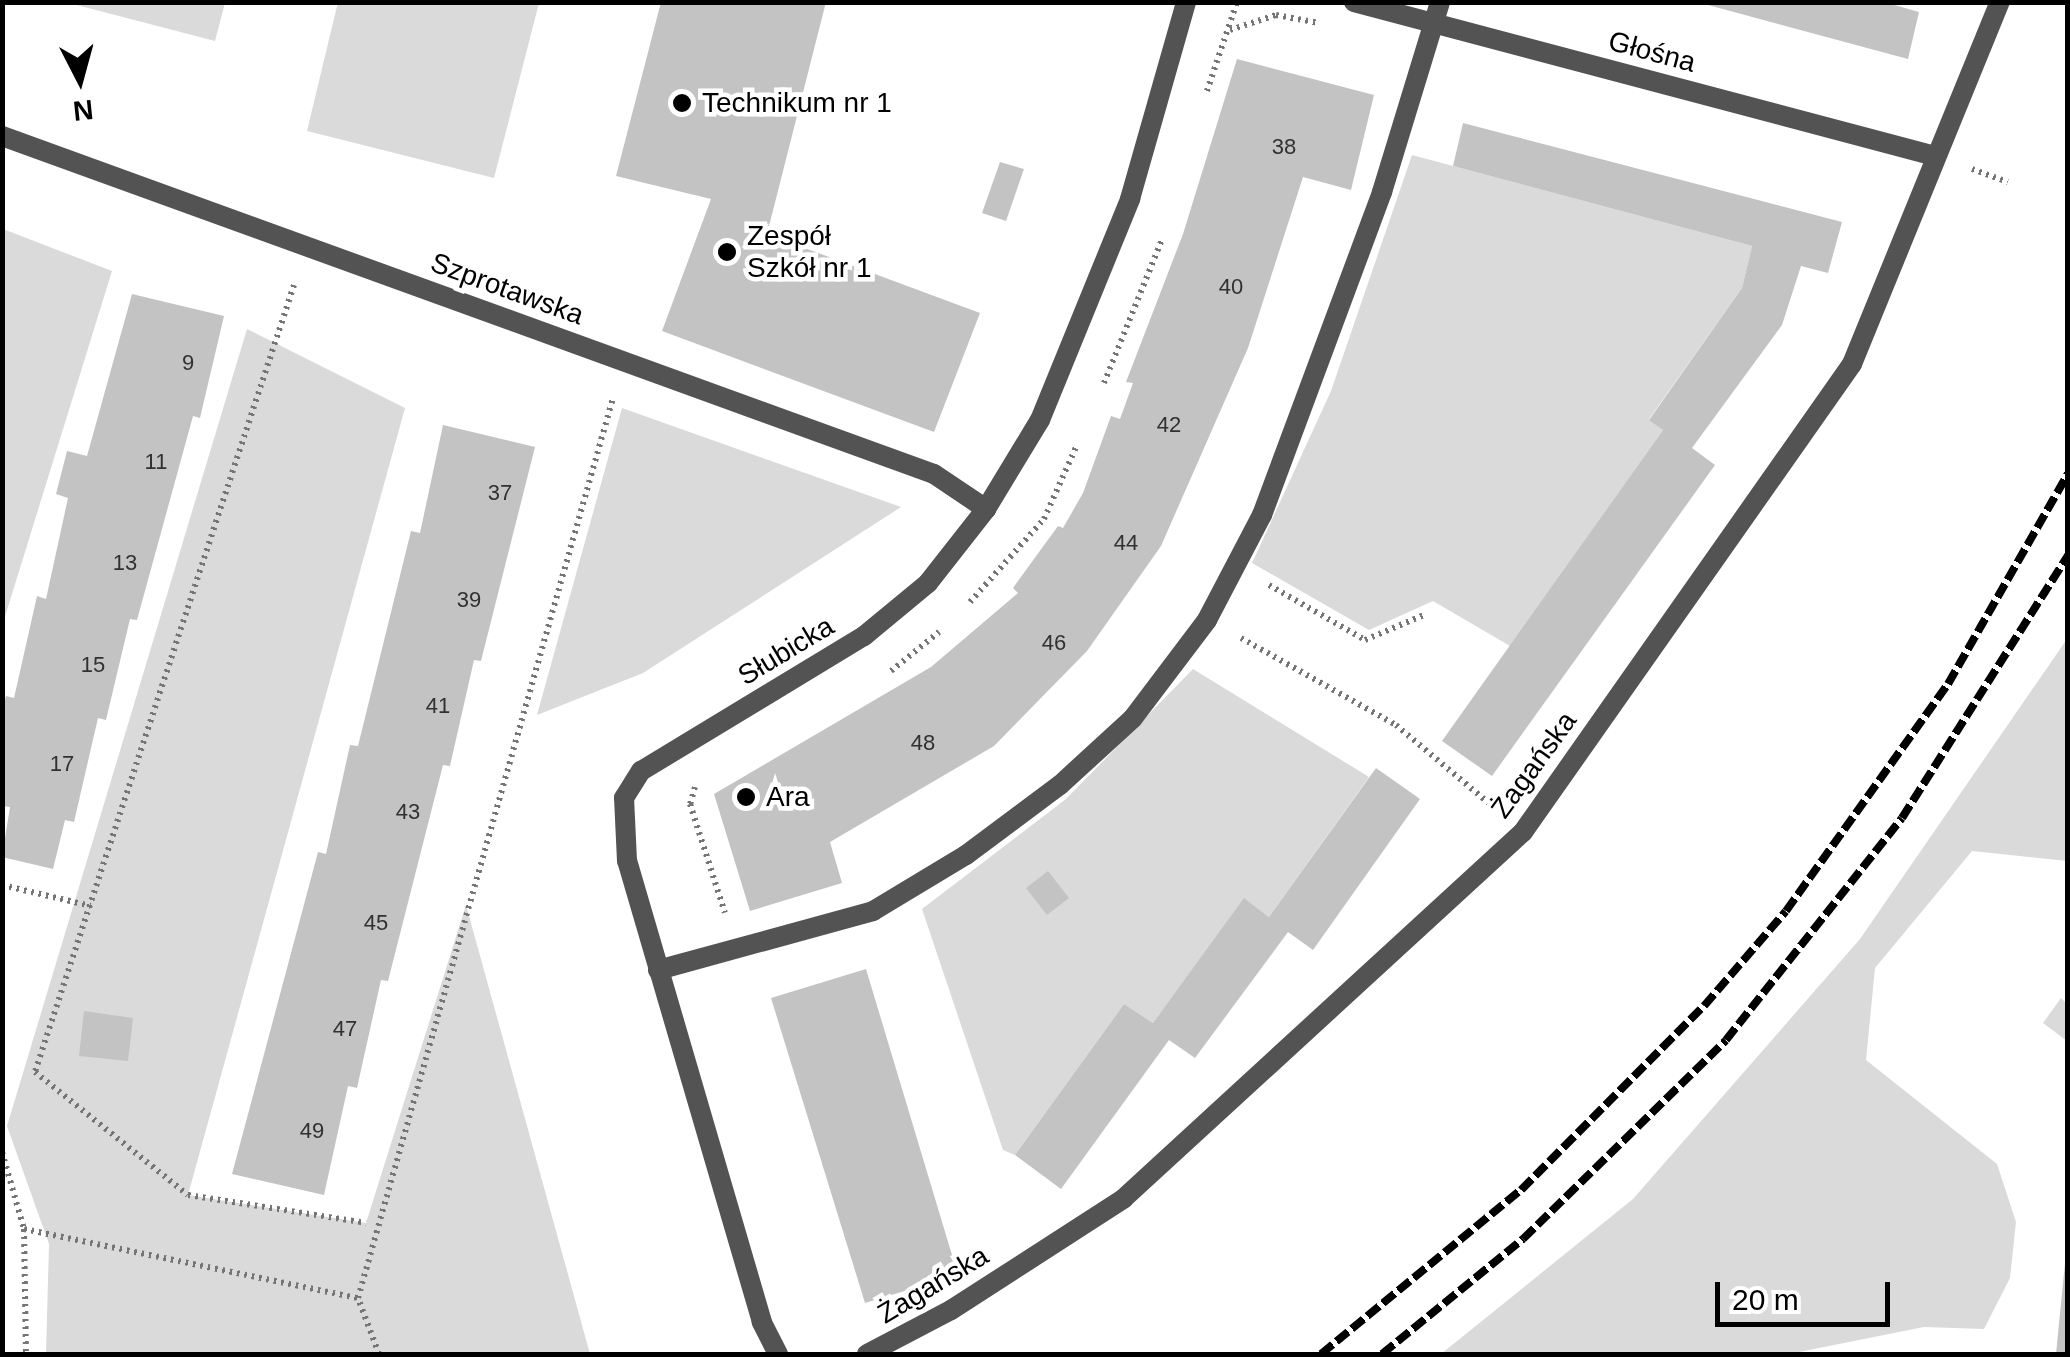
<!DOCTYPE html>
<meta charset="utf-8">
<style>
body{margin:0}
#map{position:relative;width:2070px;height:1357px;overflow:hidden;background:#fff;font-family:Arial,sans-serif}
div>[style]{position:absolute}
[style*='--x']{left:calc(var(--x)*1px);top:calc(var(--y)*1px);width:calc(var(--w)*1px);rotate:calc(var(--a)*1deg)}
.green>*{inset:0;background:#dadada}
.building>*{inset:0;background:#c3c3c3}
.path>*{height:6px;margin-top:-3px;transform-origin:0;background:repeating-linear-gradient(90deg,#757575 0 2.5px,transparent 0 7.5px)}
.service>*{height:20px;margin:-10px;padding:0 10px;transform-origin:10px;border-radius:10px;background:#535353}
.minor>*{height:20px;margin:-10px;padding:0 10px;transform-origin:10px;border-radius:10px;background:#535353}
.rail>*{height:8px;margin-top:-4px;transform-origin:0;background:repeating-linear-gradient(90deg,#000 0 15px,transparent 0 20px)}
.dots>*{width:28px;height:28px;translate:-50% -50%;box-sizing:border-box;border:5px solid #fff;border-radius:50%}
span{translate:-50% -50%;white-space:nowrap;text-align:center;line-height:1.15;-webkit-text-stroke:9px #fff;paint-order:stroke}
.number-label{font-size:22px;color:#313131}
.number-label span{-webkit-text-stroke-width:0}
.street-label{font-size:28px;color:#000}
.poi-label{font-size:28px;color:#000}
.left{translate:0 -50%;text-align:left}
.frame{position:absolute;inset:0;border:5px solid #000;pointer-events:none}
.north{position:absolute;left:30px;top:30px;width:100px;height:100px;-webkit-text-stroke:8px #fff;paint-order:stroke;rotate:174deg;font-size:28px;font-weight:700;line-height:40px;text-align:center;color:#000}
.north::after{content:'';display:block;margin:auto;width:35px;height:45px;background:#000;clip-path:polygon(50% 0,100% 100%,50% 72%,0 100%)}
.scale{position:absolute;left:1715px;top:1282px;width:175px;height:45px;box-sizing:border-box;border:5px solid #000;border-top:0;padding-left:12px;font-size:30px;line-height:35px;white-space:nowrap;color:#000;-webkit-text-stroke:8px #fff;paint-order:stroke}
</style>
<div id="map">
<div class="green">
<i style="clip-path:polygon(338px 2px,539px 3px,494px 178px,307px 131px)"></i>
<i style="clip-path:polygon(69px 3px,225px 2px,225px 3px,215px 41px)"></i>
<i style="clip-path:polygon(1412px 155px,1752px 246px,1742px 288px,1649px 419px,1663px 430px,1510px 646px,1433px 601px,1369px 630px,1252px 563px,1331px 391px)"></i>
<i style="clip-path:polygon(3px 229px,112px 271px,3px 623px)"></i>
<i style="clip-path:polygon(247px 329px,405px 408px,188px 1195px,366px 1223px,466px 905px,590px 1354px,46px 1354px,49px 1244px,7px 1126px)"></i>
<i style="clip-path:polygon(622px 408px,901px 507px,643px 673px,537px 715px)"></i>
<i style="clip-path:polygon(2067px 639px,2067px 861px,1972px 851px,1875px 968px,1866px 1060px,1997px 1164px,2016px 1222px,2010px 1278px,1984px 1329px,1924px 1327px,1789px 1354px,1441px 1354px,1633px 1199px,1860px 939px)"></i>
<i style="clip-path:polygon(1193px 669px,1369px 777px,1269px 917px,1245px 899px,1153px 1023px,1124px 1004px,1015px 1155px,1003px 1150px,922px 909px,1066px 799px)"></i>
<i style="clip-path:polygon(2061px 998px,2067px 1004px,2067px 1041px,2043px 1023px)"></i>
</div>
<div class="building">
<i style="clip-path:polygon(661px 2px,826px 2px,767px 234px,980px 313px,934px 432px,662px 331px,711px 199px,616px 176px)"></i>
<i style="clip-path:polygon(1697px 2px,1884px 2px,1919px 12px,1908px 59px)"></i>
<i style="clip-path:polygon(1237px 59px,1374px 95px,1351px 190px,1303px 177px,1248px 348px,1161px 546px,1087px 651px,994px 746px,830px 842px,842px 883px,750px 911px,714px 794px,931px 667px,1018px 593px,1013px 588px,1058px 526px,1063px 528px,1083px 493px,1111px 416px,1120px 419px,1133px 383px,1126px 382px,1183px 234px)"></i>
<i style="clip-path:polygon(1463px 123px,1842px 222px,1828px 273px,1801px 266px,1782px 325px,1692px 448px,1715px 465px,1492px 776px,1442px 741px,1663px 430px,1649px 420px,1742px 288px,1752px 246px,1453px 166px)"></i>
<i style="clip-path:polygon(1000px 162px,1024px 169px,1006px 221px,982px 213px)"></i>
<i style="clip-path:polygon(132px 294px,224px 316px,200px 418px,193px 416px,137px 620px,130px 619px,106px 720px,98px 718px,74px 822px,65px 820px,53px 869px,2px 857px,10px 807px,2px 806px,2px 712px,6px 696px,14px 698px,37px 596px,46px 599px,68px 498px,56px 494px,67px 451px,87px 456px)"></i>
<i style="clip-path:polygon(443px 425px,535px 447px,481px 661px,474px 660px,450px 766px,443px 765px,388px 981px,381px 980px,357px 1088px,348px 1086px,324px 1195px,232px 1174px,318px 852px,326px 854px,350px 745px,358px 746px,411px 531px,420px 533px)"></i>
<i style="clip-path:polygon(1376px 768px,1420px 799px,1313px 950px,1288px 932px,1195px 1058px,1169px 1040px,1061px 1189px,1015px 1155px,1124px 1004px,1153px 1023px,1244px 898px,1269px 917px)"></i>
<i style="clip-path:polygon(1048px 871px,1069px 898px,1047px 915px,1026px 888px)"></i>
<i style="clip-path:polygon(866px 969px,958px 1275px,865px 1303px,771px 998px)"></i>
<i style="clip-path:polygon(84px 1011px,133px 1018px,128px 1061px,79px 1056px)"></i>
<i style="clip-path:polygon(2065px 1263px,2068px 1354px,2056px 1354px)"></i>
</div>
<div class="path">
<i style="--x:1230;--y:30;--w:48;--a:-18.1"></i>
<i style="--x:1276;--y:15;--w:44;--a:10.5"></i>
<i style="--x:1207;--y:91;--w:94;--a:-71.4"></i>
<i style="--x:1972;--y:169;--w:38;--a:20"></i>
<i style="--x:294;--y:285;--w:829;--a:108.22"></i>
<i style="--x:35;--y:1072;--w:196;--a:38.8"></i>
<i style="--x:188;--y:1195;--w:180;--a:8.9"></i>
<i style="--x:1104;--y:383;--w:157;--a:-68"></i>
<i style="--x:1269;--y:585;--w:111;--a:29.8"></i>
<i style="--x:1365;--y:640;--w:64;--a:-23"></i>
<i style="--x:970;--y:602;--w:111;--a:-48.3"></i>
<i style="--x:1044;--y:519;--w:81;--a:-66"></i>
<i style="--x:1241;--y:638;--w:178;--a:29.3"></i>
<i style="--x:1396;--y:725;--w:124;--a:40.1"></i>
<i style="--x:891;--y:671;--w:62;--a:-39.1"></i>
<i style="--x:695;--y:787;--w:18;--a:106"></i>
<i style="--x:690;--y:804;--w:114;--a:72.2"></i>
<i style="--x:2;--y:885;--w:91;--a:13.3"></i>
<i style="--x:2;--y:1152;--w:80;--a:74.1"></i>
<i style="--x:24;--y:1229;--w:125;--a:89.1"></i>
<i style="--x:24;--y:1229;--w:341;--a:11.7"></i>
<i style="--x:379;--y:1354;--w:60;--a:-110.6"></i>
<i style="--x:358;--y:1298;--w:935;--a:-74.18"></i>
</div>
<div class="service">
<i style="--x:658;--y:970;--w:223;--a:-15.3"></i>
<i style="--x:873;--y:911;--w:109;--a:-31.1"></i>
<i style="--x:966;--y:855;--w:117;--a:-36.7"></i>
<i style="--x:1060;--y:785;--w:99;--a:-42.5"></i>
<i style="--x:1133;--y:718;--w:123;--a:-52.9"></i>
<i style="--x:1207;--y:620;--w:119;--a:-62.4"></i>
<i style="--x:1262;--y:515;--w:345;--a:-69.6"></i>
<i style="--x:1382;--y:192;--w:199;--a:-73"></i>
<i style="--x:867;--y:1354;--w:95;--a:-27.6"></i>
<i style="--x:951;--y:1310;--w:205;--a:-32.8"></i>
<i style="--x:1123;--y:1199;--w:543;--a:-42.54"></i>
<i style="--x:1523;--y:832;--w:572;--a:-54.89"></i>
<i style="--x:1852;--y:364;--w:391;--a:-67.8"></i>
</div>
<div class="minor">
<i style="--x:1354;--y:2;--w:601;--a:14.85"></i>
<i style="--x:2;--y:136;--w:991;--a:19.93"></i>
<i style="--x:934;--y:474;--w:63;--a:33.9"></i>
<i style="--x:778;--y:1354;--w:36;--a:-117"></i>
<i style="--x:762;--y:1322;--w:480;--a:-106.3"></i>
<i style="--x:627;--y:861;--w:63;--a:-92.7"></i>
<i style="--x:624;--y:798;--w:32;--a:-58"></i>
<i style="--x:641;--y:771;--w:261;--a:-31.2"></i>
<i style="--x:864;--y:636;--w:83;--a:-39.6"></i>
<i style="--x:928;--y:583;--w:94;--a:-51.9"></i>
<i style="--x:986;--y:509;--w:104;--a:-58.8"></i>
<i style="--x:1040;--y:420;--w:239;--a:-67.8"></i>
<i style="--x:1130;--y:199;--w:205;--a:-74.1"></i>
</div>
<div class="rail">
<i style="--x:1321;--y:1354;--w:259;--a:-39.4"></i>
<i style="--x:1521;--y:1190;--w:260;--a:-45.2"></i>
<i style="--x:1704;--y:1006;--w:125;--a:-49.2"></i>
<i style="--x:1786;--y:911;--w:279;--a:-54.5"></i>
<i style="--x:1948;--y:684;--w:242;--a:-60.3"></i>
<i style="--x:1382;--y:1354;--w:182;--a:-39.2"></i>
<i style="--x:1523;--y:1239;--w:284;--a:-44.4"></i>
<i style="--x:1726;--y:1040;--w:283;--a:-51.6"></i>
<i style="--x:1902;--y:818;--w:311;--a:-57.7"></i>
</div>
<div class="dots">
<i style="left:682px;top:103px;background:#000"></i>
<i style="left:727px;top:252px;background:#000"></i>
<i style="left:746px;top:797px;background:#000"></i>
</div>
<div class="number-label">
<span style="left:1284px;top:147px">38</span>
<span style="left:1231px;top:287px">40</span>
<span style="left:188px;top:363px">9</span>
<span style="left:1169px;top:425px">42</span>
<span style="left:156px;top:462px">11</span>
<span style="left:500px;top:493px">37</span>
<span style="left:1126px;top:543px">44</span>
<span style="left:125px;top:563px">13</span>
<span style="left:469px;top:600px">39</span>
<span style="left:1054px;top:643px">46</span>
<span style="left:93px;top:665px">15</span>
<span style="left:438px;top:706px">41</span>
<span style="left:923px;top:743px">48</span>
<span style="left:62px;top:764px">17</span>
<span style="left:408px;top:812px">43</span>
<span style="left:376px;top:923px">45</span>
<span style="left:345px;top:1029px">47</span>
<span style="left:312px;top:1131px">49</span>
</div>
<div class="street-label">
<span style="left:1652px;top:52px;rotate:15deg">Głośna</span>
<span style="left:507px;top:289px;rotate:20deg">Szprotawska</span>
<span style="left:786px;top:651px;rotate:-31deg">Słubicka</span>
<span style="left:1534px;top:765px;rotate:-54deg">Żagańska</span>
<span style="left:933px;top:1285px;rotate:-31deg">Żagańska</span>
</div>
<div class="poi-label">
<span class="left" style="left:702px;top:103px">Technikum nr 1</span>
<span class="left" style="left:747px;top:252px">Zespół<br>Szkół nr 1</span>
<span class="left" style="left:766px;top:797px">Ara</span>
</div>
<div class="frame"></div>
<div class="north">N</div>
<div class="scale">20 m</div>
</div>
